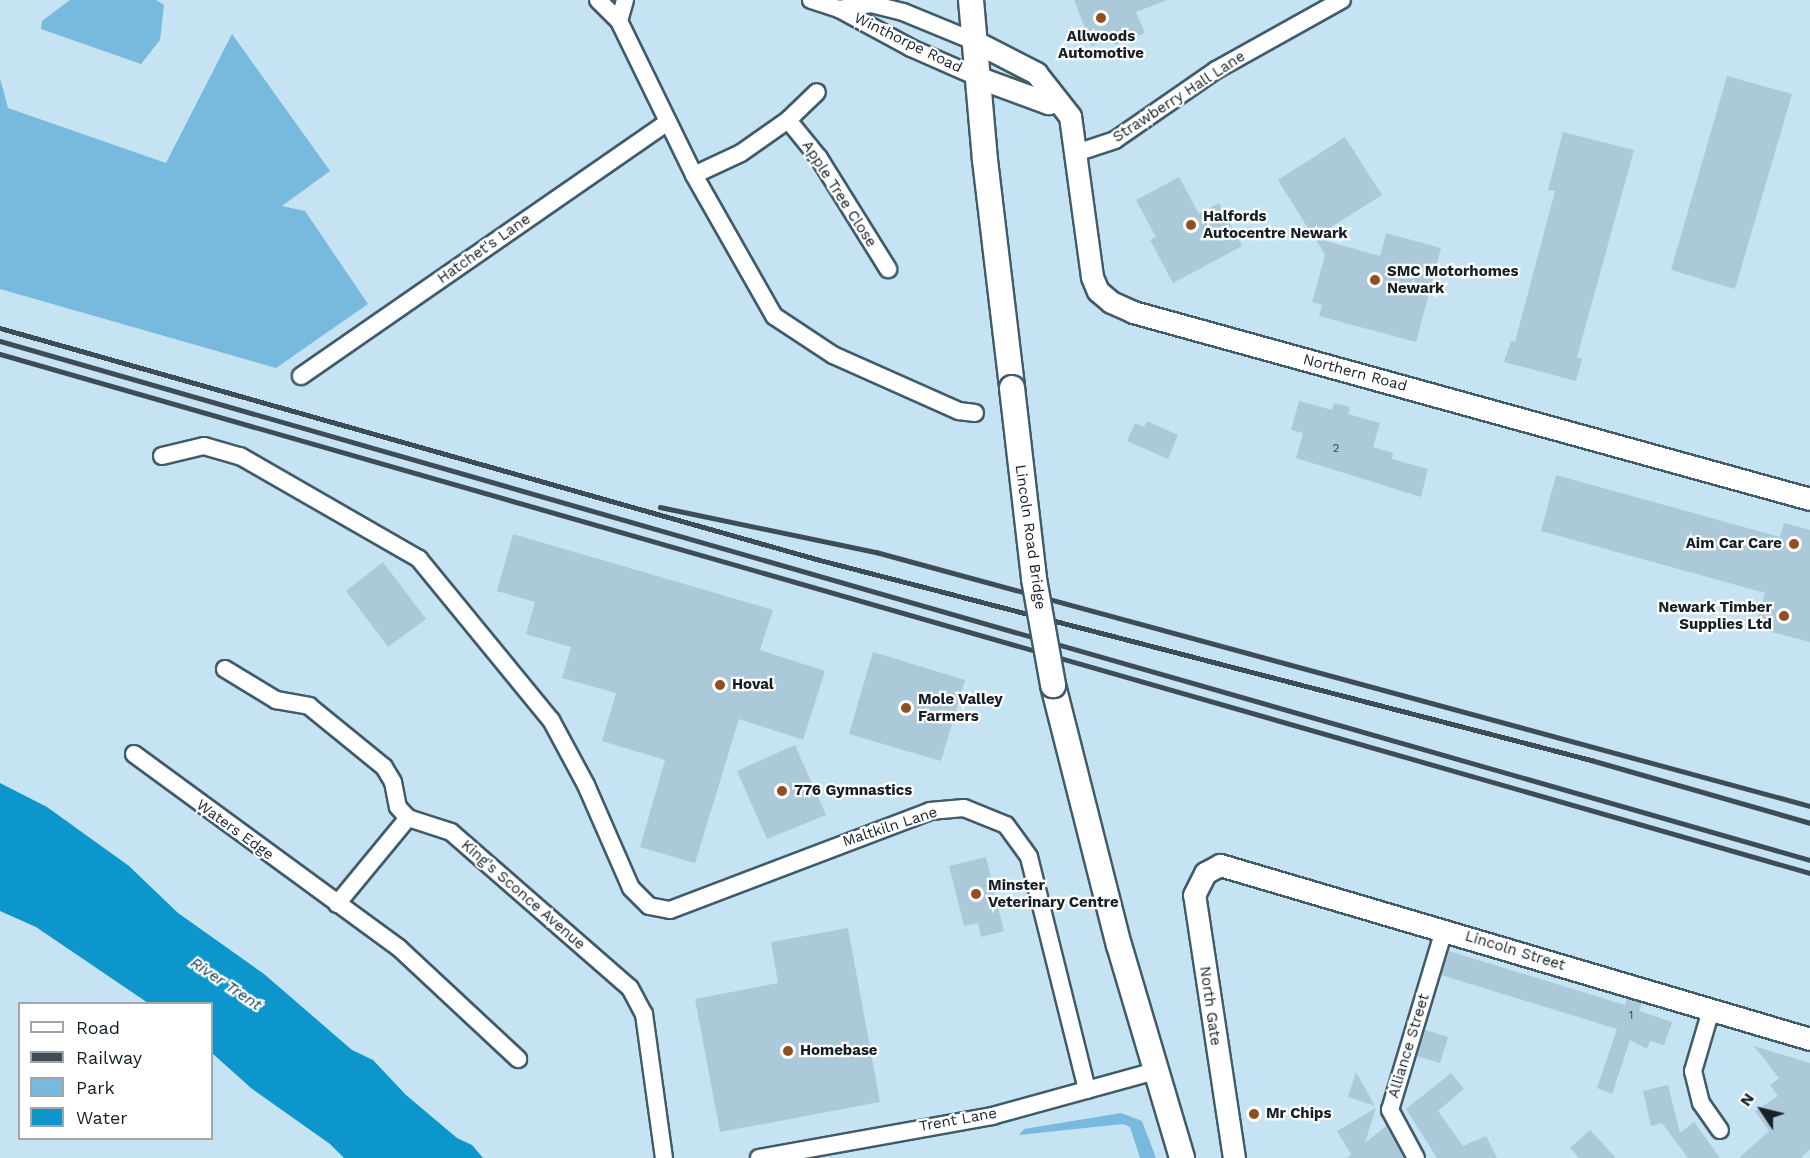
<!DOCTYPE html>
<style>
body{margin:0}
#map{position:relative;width:1810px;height:1158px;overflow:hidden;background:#c6e3f4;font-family:"Work Sans",sans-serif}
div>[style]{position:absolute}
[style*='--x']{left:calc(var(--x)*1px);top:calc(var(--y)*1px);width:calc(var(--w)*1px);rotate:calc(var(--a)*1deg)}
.green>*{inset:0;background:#77bade}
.water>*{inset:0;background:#0c96cb}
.building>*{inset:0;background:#acc9d9}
.roads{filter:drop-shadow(2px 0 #415b69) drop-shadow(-2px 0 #415b69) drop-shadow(0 2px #415b69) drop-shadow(0 -2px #415b69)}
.minor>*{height:16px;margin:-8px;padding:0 8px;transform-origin:8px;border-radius:8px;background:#fff}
.tertiary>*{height:21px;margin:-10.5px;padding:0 10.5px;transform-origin:10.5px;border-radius:10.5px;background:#fff}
.secondary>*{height:24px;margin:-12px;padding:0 12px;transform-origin:12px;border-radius:12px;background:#fff}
.rail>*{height:4.5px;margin:-2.25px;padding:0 2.25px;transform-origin:2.25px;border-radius:2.25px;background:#3d4c55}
.bridges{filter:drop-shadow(2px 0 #415b69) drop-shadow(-2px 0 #415b69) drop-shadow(0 2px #415b69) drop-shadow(0 -2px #415b69)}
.secondary-bridge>*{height:24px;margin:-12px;padding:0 12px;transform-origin:12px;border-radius:12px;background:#fff}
.dots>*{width:16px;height:16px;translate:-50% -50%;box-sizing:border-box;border:3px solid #fff;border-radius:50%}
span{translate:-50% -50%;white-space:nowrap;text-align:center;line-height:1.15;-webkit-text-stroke:4.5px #fff;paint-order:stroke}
.number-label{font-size:12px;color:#3c4b54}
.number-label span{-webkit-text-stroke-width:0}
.poi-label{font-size:15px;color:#162127;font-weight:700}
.left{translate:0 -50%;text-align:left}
.right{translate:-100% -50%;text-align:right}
.street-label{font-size:15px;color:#162127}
.water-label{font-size:16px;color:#104057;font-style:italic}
.legend{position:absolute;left:18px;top:1002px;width:195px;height:138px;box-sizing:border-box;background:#fff;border:2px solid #a2a6a9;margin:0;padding:8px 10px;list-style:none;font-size:18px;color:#162127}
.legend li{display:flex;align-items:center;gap:12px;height:30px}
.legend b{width:30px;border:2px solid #a2a6a9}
.north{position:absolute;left:1732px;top:1080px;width:60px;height:60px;-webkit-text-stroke:4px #fff;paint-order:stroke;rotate:305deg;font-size:16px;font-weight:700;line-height:24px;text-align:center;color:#162127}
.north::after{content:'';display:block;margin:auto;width:21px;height:27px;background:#162127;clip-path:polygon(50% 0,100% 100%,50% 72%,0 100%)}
</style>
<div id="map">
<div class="green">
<i style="clip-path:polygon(70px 0,156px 0,164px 5px,160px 40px,141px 64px,41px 29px,42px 21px)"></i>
<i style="clip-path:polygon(232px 34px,330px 171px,282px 206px,305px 211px,368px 304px,276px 368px,0 289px,0 78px,8px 108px,166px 163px)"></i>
<i style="clip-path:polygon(1121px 1113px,1142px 1121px,1156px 1158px,1140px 1158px,1130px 1127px,1123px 1124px,1019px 1135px,1024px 1129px)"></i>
</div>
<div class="water">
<i style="clip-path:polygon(0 783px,47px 807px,129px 866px,178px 913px,264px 974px,352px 1050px,373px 1060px,406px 1095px,457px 1138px,472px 1145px,483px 1158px,344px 1158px,330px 1144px,251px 1088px,212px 1053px,212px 1004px,148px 1003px,36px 927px,0 911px)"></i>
</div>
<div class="building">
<i style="clip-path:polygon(1074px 0,1165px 0,1165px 1px,1136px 12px,1145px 33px,1115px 45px,1112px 38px,1092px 46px)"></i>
<i style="clip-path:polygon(1727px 76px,1792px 94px,1735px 289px,1671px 270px)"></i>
<i style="clip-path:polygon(1563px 132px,1634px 150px,1577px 357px,1582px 359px,1576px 381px,1504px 362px,1511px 341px,1515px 342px,1555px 191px,1548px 190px)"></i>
<i style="clip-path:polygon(1345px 137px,1382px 195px,1314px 238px,1278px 180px)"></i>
<i style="clip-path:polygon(1179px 177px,1199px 214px,1219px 203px,1242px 246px,1173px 283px,1150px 240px,1156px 237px,1136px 200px)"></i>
<i style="clip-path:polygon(1386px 233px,1441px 248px,1416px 342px,1319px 316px,1322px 305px,1312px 302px,1325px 255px,1315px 238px,1380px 256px)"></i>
<i style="clip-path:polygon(1299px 401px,1332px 410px,1334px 403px,1350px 407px,1348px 414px,1380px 423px,1373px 447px,1393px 453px,1392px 459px,1428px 469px,1421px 497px,1296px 458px,1303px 433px,1291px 430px)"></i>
<i style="clip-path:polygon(1147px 421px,1178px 435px,1168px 459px,1127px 441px,1135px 423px,1144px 427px)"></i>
<i style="clip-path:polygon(1556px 475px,1780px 537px,1784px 523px,1810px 530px,1810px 642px,1755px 628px,1765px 593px,1541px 531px)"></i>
<i style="clip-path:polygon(513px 534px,773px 610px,760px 650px,825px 671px,803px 740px,739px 719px,695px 863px,640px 847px,665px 760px,602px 741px,616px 693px,562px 678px,571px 647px,526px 634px,535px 602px,497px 591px)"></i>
<i style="clip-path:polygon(383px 562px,426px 619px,388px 647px,346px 591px)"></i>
<i style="clip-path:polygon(873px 652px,965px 680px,941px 761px,849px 734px)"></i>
<i style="clip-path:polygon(795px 745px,826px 815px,767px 839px,737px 771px)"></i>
<i style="clip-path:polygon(986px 857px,1004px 931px,981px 937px,978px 923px,964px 926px,949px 866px)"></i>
<i style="clip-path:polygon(848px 928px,880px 1102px,720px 1132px,695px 999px,778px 983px,771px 942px)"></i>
<i style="clip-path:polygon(1449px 951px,1625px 1005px,1627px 998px,1642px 1003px,1639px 1011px,1672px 1022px,1664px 1045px,1650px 1041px,1647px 1049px,1630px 1040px,1612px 1094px,1597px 1088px,1617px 1029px,1441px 975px)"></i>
<i style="clip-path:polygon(1425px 1030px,1448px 1037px,1440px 1063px,1417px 1056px)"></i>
<i style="clip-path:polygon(1754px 1046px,1810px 1063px,1810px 1149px,1801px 1158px,1739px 1158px,1769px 1131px,1755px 1111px,1778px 1096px,1770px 1085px,1779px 1078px)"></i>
<i style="clip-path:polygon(1356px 1072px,1375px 1106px,1348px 1097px)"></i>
<i style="clip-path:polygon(1451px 1073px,1464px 1089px,1438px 1111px,1463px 1146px,1486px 1136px,1497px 1158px,1437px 1158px,1406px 1109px)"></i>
<i style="clip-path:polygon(1668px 1085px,1680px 1133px,1694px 1122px,1720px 1158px,1688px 1158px,1662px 1123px,1651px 1126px,1643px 1091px)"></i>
<i style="clip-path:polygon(1376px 1108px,1365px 1143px,1386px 1126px,1404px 1158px,1347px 1158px,1351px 1154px,1337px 1131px)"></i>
<i style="clip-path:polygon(1590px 1130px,1616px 1158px,1579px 1158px,1570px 1148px)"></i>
</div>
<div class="roads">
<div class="minor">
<i style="--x:598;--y:0;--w:30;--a:45"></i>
<i style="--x:619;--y:21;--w:171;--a:64"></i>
<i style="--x:694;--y:175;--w:162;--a:60.4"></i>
<i style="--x:774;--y:316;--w:71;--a:33.5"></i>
<i style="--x:833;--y:355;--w:138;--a:24"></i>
<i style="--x:959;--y:411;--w:16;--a:7"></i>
<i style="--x:811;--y:0;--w:29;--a:18"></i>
<i style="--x:839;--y:9;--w:32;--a:-9"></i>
<i style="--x:871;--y:4;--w:33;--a:14"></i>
<i style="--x:903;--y:12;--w:79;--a:22.3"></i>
<i style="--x:839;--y:9;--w:82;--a:28.4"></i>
<i style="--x:911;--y:48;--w:72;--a:23.7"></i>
<i style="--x:619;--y:21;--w:22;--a:-74"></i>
<i style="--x:788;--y:120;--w:40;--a:-44"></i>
<i style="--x:1076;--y:153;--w:41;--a:-18.4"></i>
<i style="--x:1115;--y:140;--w:123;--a:-34.7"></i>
<i style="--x:1216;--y:70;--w:144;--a:-29.1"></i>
<i style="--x:694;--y:175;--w:52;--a:-25.1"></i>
<i style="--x:741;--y:153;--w:57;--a:-35.1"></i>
<i style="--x:788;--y:120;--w:49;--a:50.8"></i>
<i style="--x:819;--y:158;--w:131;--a:58.1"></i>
<i style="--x:301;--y:376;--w:446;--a:-34.7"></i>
<i style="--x:162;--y:456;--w:43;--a:-13.4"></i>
<i style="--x:204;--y:446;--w:37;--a:16"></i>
<i style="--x:240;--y:456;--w:207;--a:29.9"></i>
<i style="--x:419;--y:559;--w:208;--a:50.7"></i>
<i style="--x:551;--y:720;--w:74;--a:61.7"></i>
<i style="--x:586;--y:785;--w:112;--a:66.4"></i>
<i style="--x:631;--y:888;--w:25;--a:45"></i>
<i style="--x:649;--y:906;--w:21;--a:11"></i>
<i style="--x:670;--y:910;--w:278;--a:-20.8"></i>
<i style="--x:930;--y:811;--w:34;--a:-5"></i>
<i style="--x:964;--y:808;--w:45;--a:22"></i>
<i style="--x:1006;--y:825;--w:39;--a:54"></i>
<i style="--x:1029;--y:857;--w:240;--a:76"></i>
<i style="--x:225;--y:669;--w:60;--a:31.3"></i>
<i style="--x:276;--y:700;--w:34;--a:10"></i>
<i style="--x:309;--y:706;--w:97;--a:39.1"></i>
<i style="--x:384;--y:767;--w:17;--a:59"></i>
<i style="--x:393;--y:782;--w:25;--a:79"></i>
<i style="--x:398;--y:807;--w:15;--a:48"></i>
<i style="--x:408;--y:818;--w:45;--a:18"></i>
<i style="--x:451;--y:832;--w:237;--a:41.1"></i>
<i style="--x:630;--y:988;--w:30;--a:62"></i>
<i style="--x:644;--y:1014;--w:145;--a:82.1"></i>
<i style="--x:134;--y:754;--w:328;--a:36.2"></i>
<i style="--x:399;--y:948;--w:163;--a:43"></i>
<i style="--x:337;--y:904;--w:112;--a:-50.5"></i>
<i style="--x:1711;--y:1010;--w:64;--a:106.4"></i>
<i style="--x:1693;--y:1071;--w:33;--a:76"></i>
<i style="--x:1701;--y:1103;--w:33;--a:55"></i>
<i style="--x:759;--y:1158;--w:237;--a:-10.2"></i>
<i style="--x:992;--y:1116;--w:169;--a:-15.4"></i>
<i style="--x:1416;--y:1158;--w:55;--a:-118.4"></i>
<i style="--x:1390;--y:1110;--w:188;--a:-73.3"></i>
</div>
<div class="tertiary">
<i style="--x:976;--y:42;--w:68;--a:27.3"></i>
<i style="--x:1036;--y:73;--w:55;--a:51.7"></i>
<i style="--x:1070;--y:116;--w:162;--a:82.2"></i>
<i style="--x:1092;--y:277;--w:15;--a:67"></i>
<i style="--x:1098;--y:291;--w:17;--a:40"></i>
<i style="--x:1111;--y:302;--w:24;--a:24"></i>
<i style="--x:1133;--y:312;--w:702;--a:15.44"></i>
<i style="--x:977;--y:77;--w:76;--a:20.1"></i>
<i style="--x:1048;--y:103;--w:9;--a:-32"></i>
<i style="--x:1234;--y:1158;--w:266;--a:-98.6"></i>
<i style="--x:1194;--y:895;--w:25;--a:-63"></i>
<i style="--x:1205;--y:873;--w:17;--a:-28"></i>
<i style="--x:1220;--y:865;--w:615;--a:16.43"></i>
</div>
<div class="secondary">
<i style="--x:971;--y:0;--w:161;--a:85"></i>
<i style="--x:985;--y:160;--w:230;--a:83.2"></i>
<i style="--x:1053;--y:685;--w:268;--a:75.8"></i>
<i style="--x:1119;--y:945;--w:222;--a:73.5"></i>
</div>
</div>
<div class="rail">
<i style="--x:0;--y:328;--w:852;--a:15.8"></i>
<i style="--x:820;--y:560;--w:797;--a:14.54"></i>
<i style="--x:1591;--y:760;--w:228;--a:16"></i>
<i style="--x:0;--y:341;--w:1883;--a:16"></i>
<i style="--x:0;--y:354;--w:1883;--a:16"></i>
<i style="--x:660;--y:507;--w:221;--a:11.8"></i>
<i style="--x:876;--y:552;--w:968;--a:15.21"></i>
</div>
<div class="bridges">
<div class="secondary-bridge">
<i style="--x:1012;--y:388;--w:192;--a:83.4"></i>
<i style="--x:1034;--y:579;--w:108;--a:79.8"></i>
</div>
</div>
<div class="dots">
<i style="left:1101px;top:18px;background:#924f1e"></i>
<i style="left:1191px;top:225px;background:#924f1e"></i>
<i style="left:1375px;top:280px;background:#924f1e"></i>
<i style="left:1794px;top:544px;background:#924f1e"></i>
<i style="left:1784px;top:616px;background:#924f1e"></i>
<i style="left:720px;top:685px;background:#924f1e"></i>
<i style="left:906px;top:708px;background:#924f1e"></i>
<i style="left:782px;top:791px;background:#924f1e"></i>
<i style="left:976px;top:894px;background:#924f1e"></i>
<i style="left:788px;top:1051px;background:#924f1e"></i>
<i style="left:1254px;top:1114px;background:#924f1e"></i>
</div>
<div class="number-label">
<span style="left:1336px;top:449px">2</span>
<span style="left:1631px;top:1016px">1</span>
</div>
<div class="poi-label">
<span style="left:1101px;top:45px">Allwoods<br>Automotive</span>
<span class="left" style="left:1203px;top:225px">Halfords<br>Autocentre Newark</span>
<span class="left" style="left:1387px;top:280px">SMC Motorhomes<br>Newark</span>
<span class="right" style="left:1782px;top:544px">Aim Car Care</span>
<span class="right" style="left:1772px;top:616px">Newark Timber<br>Supplies Ltd</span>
<span class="left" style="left:732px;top:685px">Hoval</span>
<span class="left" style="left:918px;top:708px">Mole Valley<br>Farmers</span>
<span class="left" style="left:794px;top:791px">776 Gymnastics</span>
<span class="left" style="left:988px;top:894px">Minster<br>Veterinary Centre</span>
<span class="left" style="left:800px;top:1051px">Homebase</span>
<span class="left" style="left:1266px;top:1114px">Mr Chips</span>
</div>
<div class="street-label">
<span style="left:908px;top:43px;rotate:26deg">Winthorpe Road</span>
<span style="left:1179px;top:97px;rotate:-33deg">Strawberry Hall Lane</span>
<span style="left:839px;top:194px;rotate:57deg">Apple Tree Close</span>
<span style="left:484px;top:249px;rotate:-35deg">Hatchet's Lane</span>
<span style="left:1355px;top:373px;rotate:15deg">Northern Road</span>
<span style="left:1030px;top:537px;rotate:82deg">Lincoln Road Bridge</span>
<span style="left:890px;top:827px;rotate:-18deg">Maltkiln Lane</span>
<span style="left:235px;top:830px;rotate:36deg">Waters Edge</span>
<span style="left:523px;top:895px;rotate:41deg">King's Sconce Avenue</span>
<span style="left:1515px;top:951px;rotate:17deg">Lincoln Street</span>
<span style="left:1210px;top:1006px;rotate:82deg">North Gate</span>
<span style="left:1409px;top:1046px;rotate:-73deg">Alliance Street</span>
<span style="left:958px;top:1120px;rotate:-10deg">Trent Lane</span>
</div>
<div class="water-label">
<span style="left:226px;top:984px;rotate:34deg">River Trent</span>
</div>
<ul class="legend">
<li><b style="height:8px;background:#fff"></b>Road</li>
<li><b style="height:8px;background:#3d4c55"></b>Railway</li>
<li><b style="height:16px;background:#77bade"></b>Park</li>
<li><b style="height:16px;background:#0c96cb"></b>Water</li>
</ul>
<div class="north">N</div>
</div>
